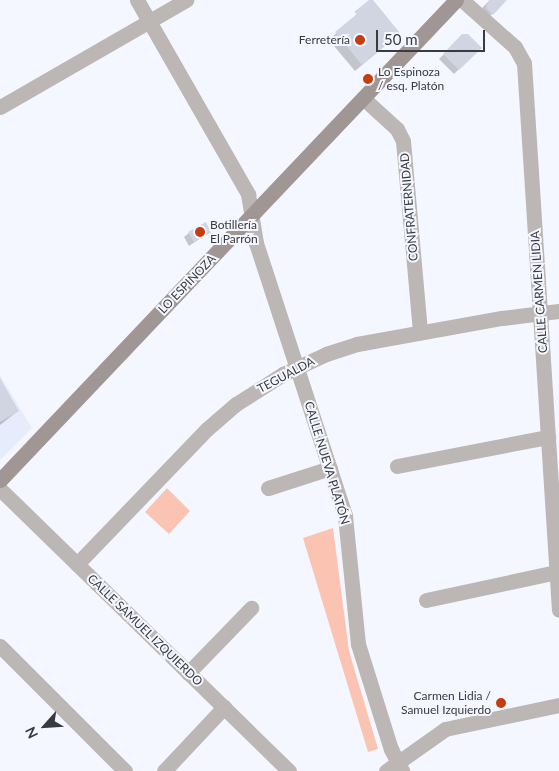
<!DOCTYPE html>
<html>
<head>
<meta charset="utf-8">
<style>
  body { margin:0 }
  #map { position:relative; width:559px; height:771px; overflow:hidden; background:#f4f7ff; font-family:Lato,sans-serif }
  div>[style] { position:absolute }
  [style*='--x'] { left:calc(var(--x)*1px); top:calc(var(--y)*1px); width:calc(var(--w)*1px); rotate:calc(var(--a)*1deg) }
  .built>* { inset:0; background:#e7ecfc }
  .green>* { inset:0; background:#fbc3b2 }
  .shadow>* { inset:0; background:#0003 }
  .building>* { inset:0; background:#d1d5e2 }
  .minor>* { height:15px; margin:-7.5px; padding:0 7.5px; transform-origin:7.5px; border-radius:7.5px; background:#bcb6b4 }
  .tertiary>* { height:15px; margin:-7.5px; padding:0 7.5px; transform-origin:7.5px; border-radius:7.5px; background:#bcb6b4 }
  .secondary>* { height:15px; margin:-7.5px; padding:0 7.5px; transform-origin:7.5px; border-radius:7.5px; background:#a09693 }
  .dots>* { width:14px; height:14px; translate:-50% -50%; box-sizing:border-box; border:2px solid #f4f7ff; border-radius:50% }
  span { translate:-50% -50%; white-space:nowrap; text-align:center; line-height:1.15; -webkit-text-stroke:4px #f4f7ff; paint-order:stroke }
  .poi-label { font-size:12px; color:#3a3b41 }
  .right { translate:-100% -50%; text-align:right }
  .left { translate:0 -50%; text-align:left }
  .street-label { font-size:12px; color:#3a3b41 }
  .north { position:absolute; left:20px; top:701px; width:50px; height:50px; -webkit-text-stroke:4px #f4f7ff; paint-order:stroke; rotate:244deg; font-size:14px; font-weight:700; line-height:20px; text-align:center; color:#3a3b41 }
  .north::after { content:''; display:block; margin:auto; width:18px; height:22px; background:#3a3b41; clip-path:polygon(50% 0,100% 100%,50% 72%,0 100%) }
  .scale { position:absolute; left:376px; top:30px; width:109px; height:22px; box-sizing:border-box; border:2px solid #3a3b41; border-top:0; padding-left:6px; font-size:15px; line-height:18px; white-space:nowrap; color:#3a3b41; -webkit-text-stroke:4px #f4f7ff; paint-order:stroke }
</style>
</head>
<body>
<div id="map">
  <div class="built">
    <div style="clip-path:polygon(0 375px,32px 428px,0 460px)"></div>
  </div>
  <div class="green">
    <div style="clip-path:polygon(167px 488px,190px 511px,169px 534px,145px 512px)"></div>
    <div style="clip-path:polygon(333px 528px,349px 651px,378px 749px,368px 752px,303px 538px)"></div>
  </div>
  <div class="shadow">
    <div style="clip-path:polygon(372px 0,392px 40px,355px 71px,329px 40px)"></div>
    <div style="clip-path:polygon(490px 0,506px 0,488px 18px,482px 8px)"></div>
    <div style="clip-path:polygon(463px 36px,480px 48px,454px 74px,439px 59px)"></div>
    <div style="clip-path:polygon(210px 232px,189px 246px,184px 237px,189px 233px)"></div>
    <div style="clip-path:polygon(0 380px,18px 411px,0 425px)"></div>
  </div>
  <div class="building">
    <div style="clip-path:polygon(369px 0,373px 0,400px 33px,362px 65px,335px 32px,357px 14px,354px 12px)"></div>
    <div style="clip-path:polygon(489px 0,507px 0,493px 15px,486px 8px)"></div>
    <div style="clip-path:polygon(462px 34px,468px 34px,482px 48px,459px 70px,443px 54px)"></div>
    <div style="clip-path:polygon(206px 222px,211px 233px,194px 242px,188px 232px)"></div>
    <div style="clip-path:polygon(0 378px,19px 411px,0 422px)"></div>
  </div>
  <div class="minor">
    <div style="--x:137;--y:0;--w:224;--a:60.2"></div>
    <div style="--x:248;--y:194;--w:50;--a:80.7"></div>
    <div style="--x:256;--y:243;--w:287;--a:71.9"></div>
    <div style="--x:345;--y:516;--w:129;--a:84.2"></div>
    <div style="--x:358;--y:644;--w:110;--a:72.6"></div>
    <div style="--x:391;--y:749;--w:25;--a:63"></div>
    <div style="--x:363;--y:98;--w:46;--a:42.4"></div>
    <div style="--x:397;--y:129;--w:13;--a:63"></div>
    <div style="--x:403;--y:141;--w:192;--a:84.9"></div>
    <div style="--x:0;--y:107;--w:215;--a:-29.9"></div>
    <div style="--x:397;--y:466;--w:154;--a:-10.9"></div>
    <div style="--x:268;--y:488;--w:65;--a:-17.9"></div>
    <div style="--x:77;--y:564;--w:187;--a:-46.1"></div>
    <div style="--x:207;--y:429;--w:38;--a:-41"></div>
    <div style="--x:236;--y:404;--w:56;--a:-32.6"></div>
    <div style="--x:283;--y:374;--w:47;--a:-24.9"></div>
    <div style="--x:326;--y:354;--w:33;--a:-18"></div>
    <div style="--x:357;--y:344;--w:147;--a:-10.2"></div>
    <div style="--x:502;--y:318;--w:57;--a:-7"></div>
    <div style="--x:426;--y:600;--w:134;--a:-12.1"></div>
    <div style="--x:0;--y:646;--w:177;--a:45"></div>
    <div style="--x:188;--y:673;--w:91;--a:-45.9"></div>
    <div style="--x:164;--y:771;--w:88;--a:-46.8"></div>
  </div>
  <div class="tertiary">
    <div style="--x:462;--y:0;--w:71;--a:41.6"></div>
    <div style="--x:515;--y:47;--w:18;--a:61"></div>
    <div style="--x:524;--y:63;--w:548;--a:86.34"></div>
    <div style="--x:0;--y:489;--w:404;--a:44.3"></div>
    <div style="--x:386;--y:771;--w:72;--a:-35.4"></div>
    <div style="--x:445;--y:729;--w:116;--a:-11.9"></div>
  </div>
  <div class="secondary">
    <div style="--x:0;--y:480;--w:662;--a:-46.47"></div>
  </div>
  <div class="dots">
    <div style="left:360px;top:40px;background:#c53d0d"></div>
    <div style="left:368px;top:79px;background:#c53d0d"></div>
    <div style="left:200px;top:232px;background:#c53d0d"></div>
    <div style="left:501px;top:703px;background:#c53d0d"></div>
  </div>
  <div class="poi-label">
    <span class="right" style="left:350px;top:40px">Ferretería</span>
    <span class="left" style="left:378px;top:79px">Lo Espinoza<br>/ esq. Platón</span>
    <span class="left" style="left:210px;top:232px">Botillería<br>El Parrón</span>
    <span class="right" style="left:491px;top:703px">Carmen Lidia /<br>Samuel Izquierdo</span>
  </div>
  <div class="street-label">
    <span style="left:409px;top:207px;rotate:-95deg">CONFRATERNIDAD</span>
    <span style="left:187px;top:284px;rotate:-46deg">LO ESPINOZA</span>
    <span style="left:539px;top:292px;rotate:-94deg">CALLE CARMEN LIDIA</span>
    <span style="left:286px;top:375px;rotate:-28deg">TEGUALDA</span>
    <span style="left:327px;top:463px;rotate:73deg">CALLE NUEVA PLATÓN</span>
    <span style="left:145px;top:630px;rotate:44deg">CALLE SAMUEL IZQUIERDO</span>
  </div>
  <div class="north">N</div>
  <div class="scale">50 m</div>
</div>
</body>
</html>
